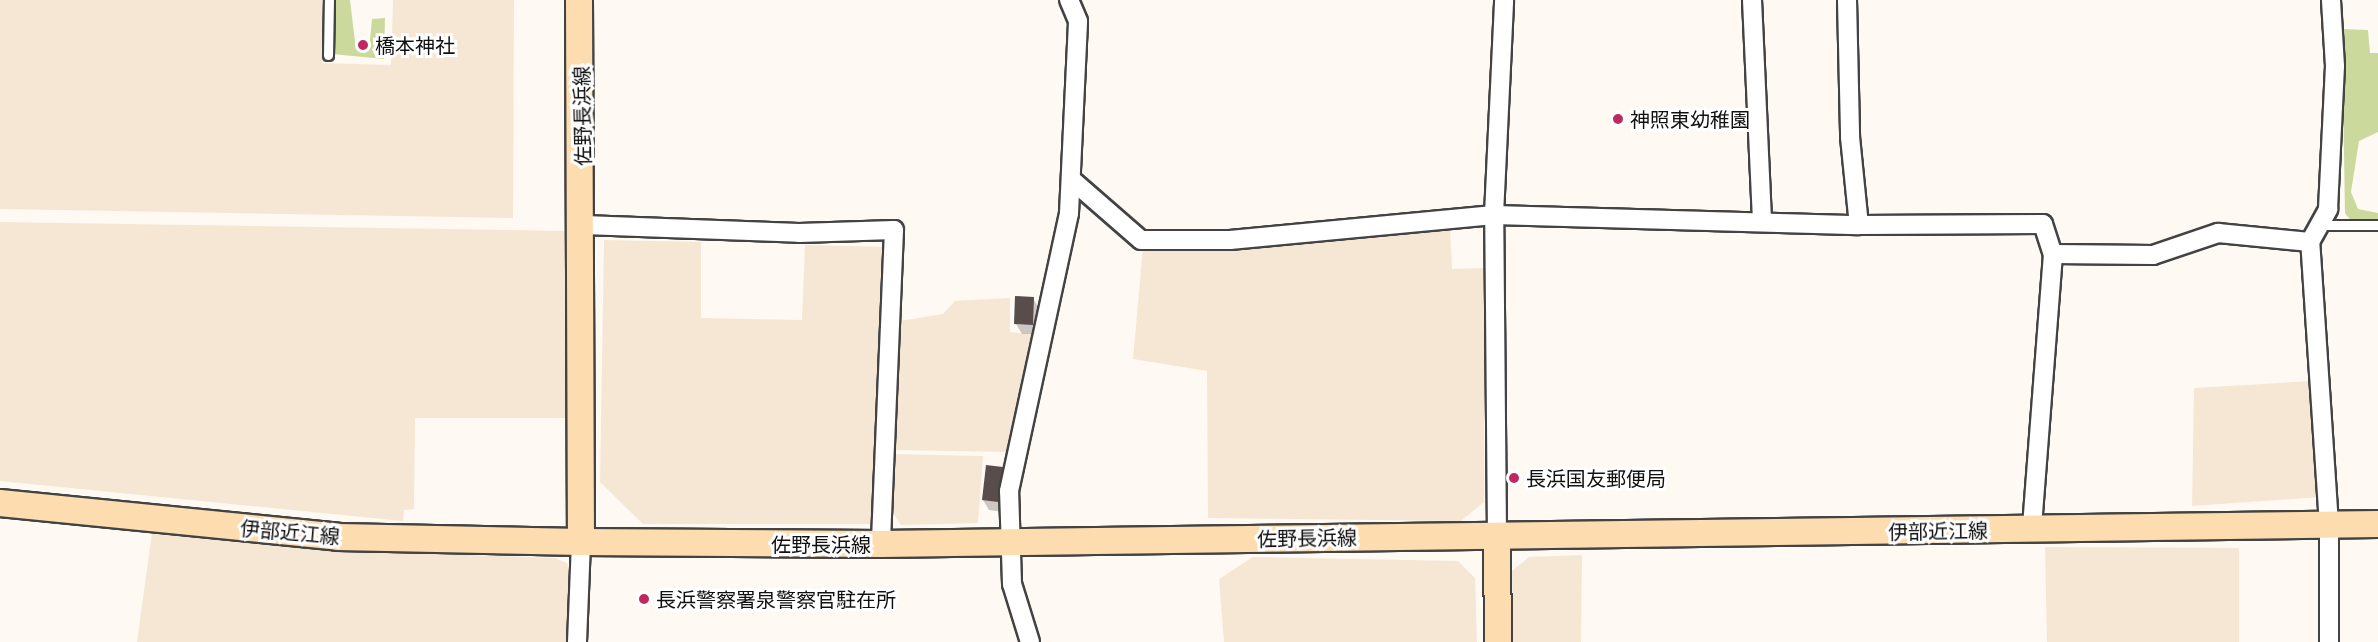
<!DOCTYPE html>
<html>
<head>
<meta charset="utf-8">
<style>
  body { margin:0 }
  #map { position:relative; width:2378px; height:642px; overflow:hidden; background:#fff9f3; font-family:"PT Serif","Noto Sans JP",serif }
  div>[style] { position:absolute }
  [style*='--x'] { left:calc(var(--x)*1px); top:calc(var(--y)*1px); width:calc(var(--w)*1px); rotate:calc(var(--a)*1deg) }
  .farmland>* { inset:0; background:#f5e7d3 }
  .forest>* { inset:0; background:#cbda9c }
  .shadow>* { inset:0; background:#0003 }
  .building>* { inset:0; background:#594d4c }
  .roads { filter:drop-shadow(2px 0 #434343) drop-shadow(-2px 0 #434343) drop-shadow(0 2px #434343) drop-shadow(0 -2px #434343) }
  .service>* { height:9px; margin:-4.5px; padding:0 4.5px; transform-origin:4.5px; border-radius:4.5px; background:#fff }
  .minor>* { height:18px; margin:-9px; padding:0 9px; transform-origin:9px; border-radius:9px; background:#fff }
  .secondary>* { height:26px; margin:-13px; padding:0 13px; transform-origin:13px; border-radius:13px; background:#fddcb0 }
  .dots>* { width:16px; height:16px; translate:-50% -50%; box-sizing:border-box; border:3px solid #fff; border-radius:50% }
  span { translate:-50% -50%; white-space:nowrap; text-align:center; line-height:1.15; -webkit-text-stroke:6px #fff; paint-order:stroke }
  .poi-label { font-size:20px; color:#101010 }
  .left { translate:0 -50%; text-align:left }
  .street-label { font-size:20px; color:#101010 }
</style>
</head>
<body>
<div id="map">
  <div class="farmland">
    <div style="clip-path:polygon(0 0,325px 0,322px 63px,391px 65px,393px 0,514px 0,513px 218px,0 209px)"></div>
    <div style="clip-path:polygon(0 222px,569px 231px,567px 418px,415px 418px,414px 509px,404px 510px,403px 521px,0 481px)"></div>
    <div style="clip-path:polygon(1450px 227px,1452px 269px,1484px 268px,1484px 502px,1461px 521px,1208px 518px,1207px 371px,1133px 359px,1143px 247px)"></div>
    <div style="clip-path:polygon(604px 240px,701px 242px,701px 318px,802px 320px,805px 245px,887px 247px,873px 524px,643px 524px,600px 482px)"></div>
    <div style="clip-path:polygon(1010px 298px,1010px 332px,1038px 335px,1010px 452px,894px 450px,900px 321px,943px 314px,955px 301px)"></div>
    <div style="clip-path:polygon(2312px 381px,2321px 497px,2192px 506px,2194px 388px)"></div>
    <div style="clip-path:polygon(895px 454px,983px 456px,978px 523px,901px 525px,893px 513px)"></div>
    <div style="clip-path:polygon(152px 533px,333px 550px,555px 558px,567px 563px,571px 575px,567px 642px,137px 642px)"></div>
    <div style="clip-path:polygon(2045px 547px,2239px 548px,2239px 642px,2047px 642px)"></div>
    <div style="clip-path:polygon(1582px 555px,1581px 642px,1513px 642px,1512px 571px,1529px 557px)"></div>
    <div style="clip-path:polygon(1253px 557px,1458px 561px,1475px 578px,1477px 642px,1224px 642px,1219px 579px)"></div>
  </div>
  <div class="forest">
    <div style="clip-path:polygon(333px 0,350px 0,356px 50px,369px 50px,372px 19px,385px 18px,384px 59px,332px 54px)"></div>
    <div style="clip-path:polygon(2342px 29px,2368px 30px,2370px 53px,2378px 53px,2378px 132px,2359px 141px,2351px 192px,2358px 209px,2378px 213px,2378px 222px,2352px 222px,2345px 213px)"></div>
  </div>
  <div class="shadow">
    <div style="clip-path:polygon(1033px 298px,1039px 309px,1038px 334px,1022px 334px,1016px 324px)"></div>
    <div style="clip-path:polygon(1002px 468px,1008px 478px,1003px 512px,989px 510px,983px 500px)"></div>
  </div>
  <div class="building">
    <div style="clip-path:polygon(1015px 296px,1034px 297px,1033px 325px,1014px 324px)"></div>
    <div style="clip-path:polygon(986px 465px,1003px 467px,998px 502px,982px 500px)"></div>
  </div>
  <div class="roads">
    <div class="service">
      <div style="--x:328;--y:55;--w:55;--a:-89"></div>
      <div style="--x:2320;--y:225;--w:58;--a:0"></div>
    </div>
    <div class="minor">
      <div style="--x:1752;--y:0;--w:222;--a:87.4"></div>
      <div style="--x:1847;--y:0;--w:137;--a:88.7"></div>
      <div style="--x:1850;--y:137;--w:88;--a:84.2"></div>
      <div style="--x:1072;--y:180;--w:91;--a:41"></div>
      <div style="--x:1141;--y:240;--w:89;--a:0"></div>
      <div style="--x:1230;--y:240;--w:265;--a:-5.4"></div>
      <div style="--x:1494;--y:215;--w:365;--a:1.6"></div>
      <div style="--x:1859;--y:225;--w:184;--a:-0.3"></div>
      <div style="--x:2043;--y:224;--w:32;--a:72"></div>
      <div style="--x:2053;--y:254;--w:277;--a:94.4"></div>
      <div style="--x:584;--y:225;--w:215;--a:2.1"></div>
      <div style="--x:799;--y:233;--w:95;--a:-1.8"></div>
      <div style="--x:894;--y:230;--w:314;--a:92.4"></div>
      <div style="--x:2053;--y:254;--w:100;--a:0.6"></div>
      <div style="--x:2153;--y:255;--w:69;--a:-18.7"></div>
      <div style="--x:2218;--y:233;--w:92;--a:5.6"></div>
      <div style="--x:1497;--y:536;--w:321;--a:-90.5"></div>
      <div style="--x:1494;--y:215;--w:215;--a:-87.3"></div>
      <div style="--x:577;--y:642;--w:100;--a:-87.7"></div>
      <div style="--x:1030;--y:642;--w:61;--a:-107.2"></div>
      <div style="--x:1012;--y:584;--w:93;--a:-91.8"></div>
      <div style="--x:1009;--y:491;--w:284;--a:-77.8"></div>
      <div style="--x:1069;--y:213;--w:192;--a:-87.3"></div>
      <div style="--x:1078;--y:21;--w:23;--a:-113"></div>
      <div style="--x:2329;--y:642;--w:117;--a:-90"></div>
      <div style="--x:2329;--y:525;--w:284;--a:-93.8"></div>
      <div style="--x:2310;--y:242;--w:38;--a:-61"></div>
      <div style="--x:2328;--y:209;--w:143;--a:-87.2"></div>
      <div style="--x:2335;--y:66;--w:66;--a:-93.5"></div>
    </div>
    <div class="secondary">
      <div style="--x:579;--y:0;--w:542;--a:89.79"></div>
      <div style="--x:0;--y:503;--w:340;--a:5.7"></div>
      <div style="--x:338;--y:537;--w:243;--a:1.2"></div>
      <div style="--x:581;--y:542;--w:300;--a:0.4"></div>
      <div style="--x:881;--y:544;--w:1497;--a:-0.77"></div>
      <div style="--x:1497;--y:536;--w:106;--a:89.5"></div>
    </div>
  </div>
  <div class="dots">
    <div style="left:363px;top:45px;background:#be2a60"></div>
    <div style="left:1618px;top:119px;background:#be2a60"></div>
    <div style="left:1514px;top:478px;background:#be2a60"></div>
    <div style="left:644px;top:599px;background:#be2a60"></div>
  </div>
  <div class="poi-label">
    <span class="left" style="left:375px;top:45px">橋本神社</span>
    <span class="left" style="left:1630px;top:119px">神照東幼稚園</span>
    <span class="left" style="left:1526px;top:478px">長浜国友郵便局</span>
    <span class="left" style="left:656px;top:599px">長浜警察署泉警察官駐在所</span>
  </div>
  <div class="street-label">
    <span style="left:582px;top:116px;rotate:-91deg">佐野長浜線</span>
    <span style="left:1938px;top:531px;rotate:-1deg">伊部近江線</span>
    <span style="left:290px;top:532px;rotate:5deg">伊部近江線</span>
    <span style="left:1307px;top:538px;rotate:-1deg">佐野長浜線</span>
    <span style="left:821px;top:544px">佐野長浜線</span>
  </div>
</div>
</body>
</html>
